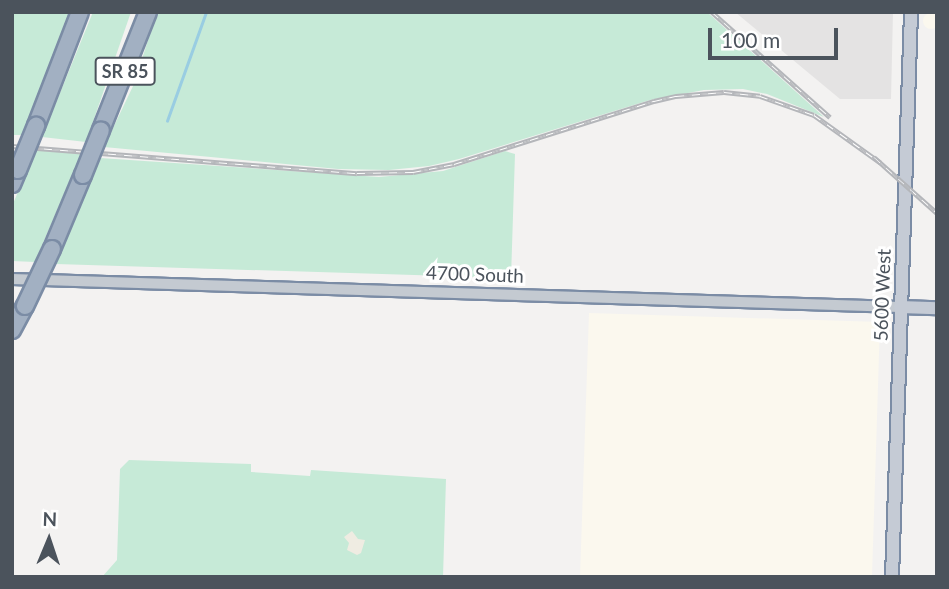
<!DOCTYPE html>
<html>
<head>
<meta charset="utf-8">
<style>
  body { margin:0 }
  #map { position:relative; width:949px; height:589px; overflow:hidden; background:#f3f2f1; font-family:Lato,sans-serif }
  div>[style] { position:absolute }
  [style*='--x'] { left:calc(var(--x)*1px); top:calc(var(--y)*1px); width:calc(var(--w)*1px); rotate:calc(var(--a)*1deg) }
  .commercial>* { inset:0; background:#fbf8ee }
  .round { border-radius:50% }
  .education>* { inset:0; background:#e4e3e3 }
  .green>* { inset:0; background:#c6ead7 }
  .sand>* { inset:0; background:#efece2 }
  .stream>* { height:2.5px; margin:-1.25px; padding:0 1.25px; transform-origin:1.25px; border-radius:1.25px; background:#99cde2 }
  .roads { filter:drop-shadow(2px 0 #7b8ca5) drop-shadow(-2px 0 #7b8ca5) drop-shadow(0 2px #7b8ca5) drop-shadow(0 -2px #7b8ca5) }
  .tertiary>* { height:10px; margin:-5px; padding:0 5px; transform-origin:5px; border-radius:5px; background:#c4cad1 }
  .secondary>* { height:12px; margin:-6px; padding:0 6px; transform-origin:6px; border-radius:6px; background:#c5cbd5 }
  .trunk>* { height:16px; margin:-8px; padding:0 8px; transform-origin:8px; border-radius:8px; background:#a2b0c2 }
  .rail>* { height:5px; margin-top:-2.5px; transform-origin:0; background:repeating-linear-gradient(90deg,#fff 0 8px,#b4b6ba 0 16px); box-sizing:border-box; border-block:2px solid #b4b6ba }
  .bridges { filter:drop-shadow(2px 0 #7b8ca5) drop-shadow(-2px 0 #7b8ca5) drop-shadow(0 2px #7b8ca5) drop-shadow(0 -2px #7b8ca5) }
  .trunk-bridge>* { height:16px; margin:-8px; padding:0 8px; transform-origin:8px; border-radius:8px; background:#a2b0c2 }
  span { translate:-50% -50%; white-space:nowrap; text-align:center; line-height:1.15; -webkit-text-stroke:6px #fff; paint-order:stroke }
  .shield-label span { padding:2px 5px; background:#fff; border:2px solid; border-radius:5px; -webkit-text-stroke-width:0 }
  .shield-label { font-size:18px; color:#4b535c; font-weight:700 }
  .street-label { font-size:19px; color:#4b535c }
  .frame { position:absolute; inset:0; border:14px solid #4b535c; pointer-events:none }
  .north { position:absolute; left:14px; top:505px; width:70px; height:70px; -webkit-text-stroke:5px #fff; paint-order:stroke; rotate:2deg; font-size:19px; font-weight:700; line-height:28px; text-align:center; color:#4b535c }
  .north::after { content:''; display:block; margin:auto; width:24px; height:32px; background:#4b535c; clip-path:polygon(50% 0,100% 100%,50% 72%,0 100%) }
  .scale { position:absolute; left:708px; top:28px; width:130px; height:32px; box-sizing:border-box; border:4px solid #4b535c; border-top:0; padding-left:9px; font-size:21px; line-height:24px; white-space:nowrap; color:#4b535c; -webkit-text-stroke:5px #fff; paint-order:stroke }
</style>
</head>
<body>
<div id="map">
  <div class="commercial">
    <div class="round" style="left:923px;top:13px;width:16px;height:16px"></div>
    <div style="clip-path:polygon(589px 313px,880px 322px,872px 577px,580px 577px)"></div>
  </div>
  <div class="education">
    <div style="clip-path:polygon(735px 12px,893px 12px,891px 99px,840px 99px)"></div>
  </div>
  <div class="green">
    <div style="clip-path:polygon(12px 12px,70px 12px,22px 135px,12px 135px)"></div>
    <div style="clip-path:polygon(93px 12px,131px 12px,86px 142px,42px 137px)"></div>
    <div style="clip-path:polygon(157px 12px,707px 12px,824px 117px,767px 94px,743px 89px,704px 90px,650px 100px,459px 159px,429px 166px,389px 170px,338px 169px,104px 147px,134px 84px)"></div>
    <div style="clip-path:polygon(36px 150px,81px 154px,35px 262px,12px 261px,12px 206px)"></div>
    <div style="clip-path:polygon(505px 151px,515px 154px,511px 278px,56px 264px,100px 158px,379px 177px,443px 171px)"></div>
    <div style="clip-path:polygon(129px 460px,251px 464px,251px 472px,310px 476px,311px 470px,446px 479px,443px 577px,102px 577px,117px 560px,120px 469px)"></div>
  </div>
  <div class="sand">
    <div style="clip-path:polygon(352px 531px,358px 539px,365px 540px,361px 553px,357px 555px,347px 550px,349px 543px,344px 537px)"></div>
  </div>
  <div class="stream">
    <div style="--x:167;--y:121;--w:116;--a:-70.3"></div>
  </div>
  <div class="roads">
    <div class="tertiary">
      <div style="--x:12;--y:279;--w:888;--a:1.81"></div>
    </div>
    <div class="secondary">
      <div style="--x:900;--y:307;--w:37;--a:2"></div>
      <div style="--x:892;--y:577;--w:565;--a:-88.07"></div>
    </div>
    <div class="trunk">
      <div style="--x:36;--y:126;--w:122;--a:-68.9"></div>
      <div style="--x:101;--y:130;--w:127;--a:-68.3"></div>
      <div style="--x:12;--y:184;--w:15;--a:-67"></div>
      <div style="--x:52;--y:249;--w:80;--a:-67.3"></div>
      <div style="--x:12;--y:330;--w:27;--a:-62"></div>
    </div>
  </div>
  <div class="rail">
    <div style="--x:712;--y:12;--w:158;--a:41.7"></div>
    <div style="--x:12;--y:146;--w:346;--a:4.5"></div>
    <div style="--x:357;--y:173;--w:56;--a:-1"></div>
    <div style="--x:413;--y:172;--w:42;--a:-11"></div>
    <div style="--x:454;--y:164;--w:210;--a:-17.5"></div>
    <div style="--x:654;--y:101;--w:23;--a:-13"></div>
    <div style="--x:676;--y:96;--w:48;--a:-4.8"></div>
    <div style="--x:724;--y:92;--w:36;--a:6"></div>
    <div style="--x:760;--y:96;--w:57;--a:19.4"></div>
    <div style="--x:814;--y:115;--w:82;--a:35.6"></div>
    <div style="--x:874;--y:157;--w:84;--a:41.6"></div>
  </div>
  <div class="bridges">
    <div class="trunk-bridge">
      <div style="--x:18;--y:170;--w:48;--a:-67.8"></div>
      <div style="--x:83;--y:175;--w:48;--a:-68.2"></div>
      <div style="--x:25;--y:306;--w:63;--a:-64.7"></div>
    </div>
  </div>
  <div class="shield-label">
    <span style="left:125px;top:71px">SR 85</span>
  </div>
  <div class="street-label">
    <span style="left:475px;top:274px;rotate:2deg">4700 South</span>
    <span style="left:882px;top:295px;rotate:-88deg">5600 West</span>
  </div>
  <div class="frame"></div>
  <div class="north">N</div>
  <div class="scale">100 m</div>
</div>
</body>
</html>
